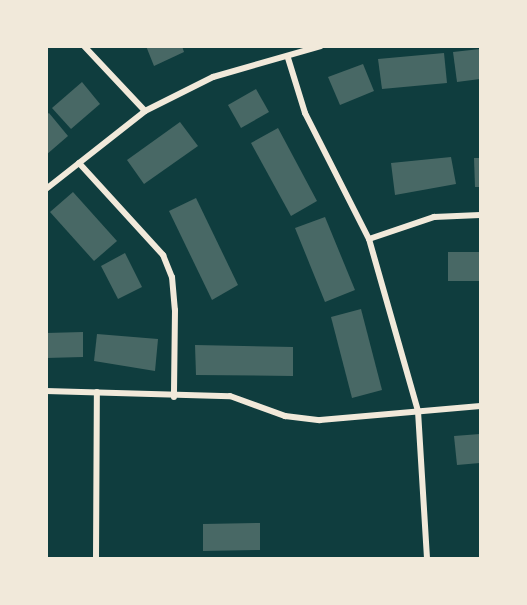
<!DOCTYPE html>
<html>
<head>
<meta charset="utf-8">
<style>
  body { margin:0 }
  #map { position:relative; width:527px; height:605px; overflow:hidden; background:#0f3d3e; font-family:Montserrat,sans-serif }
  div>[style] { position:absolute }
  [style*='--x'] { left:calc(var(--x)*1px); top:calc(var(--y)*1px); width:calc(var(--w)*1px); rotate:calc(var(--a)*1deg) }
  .building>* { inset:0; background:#486865 }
  .minor>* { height:6px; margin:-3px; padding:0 3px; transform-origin:3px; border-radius:3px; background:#f1e9da }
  span { translate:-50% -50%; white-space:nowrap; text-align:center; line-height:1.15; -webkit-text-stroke:5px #f1e9da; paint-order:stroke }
  .frame { position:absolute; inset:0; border:48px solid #f1e9da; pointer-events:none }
</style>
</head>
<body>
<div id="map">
  <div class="building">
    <div style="clip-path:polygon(146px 46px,182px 46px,184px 52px,154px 66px)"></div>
    <div style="clip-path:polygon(480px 49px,480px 79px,457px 82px,453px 52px)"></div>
    <div style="clip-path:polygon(444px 53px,447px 83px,382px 89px,378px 59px)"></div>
    <div style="clip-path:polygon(363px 64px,374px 91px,340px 105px,328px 77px)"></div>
    <div style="clip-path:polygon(82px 82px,100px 104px,71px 129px,52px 108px)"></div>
    <div style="clip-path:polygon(256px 89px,269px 112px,241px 128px,228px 105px)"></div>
    <div style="clip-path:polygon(49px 113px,68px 136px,46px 155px,46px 115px)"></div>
    <div style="clip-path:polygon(180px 122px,198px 146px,144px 184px,127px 160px)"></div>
    <div style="clip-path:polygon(278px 128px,317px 201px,291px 216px,251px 143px)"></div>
    <div style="clip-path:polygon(451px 157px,456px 184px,395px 195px,391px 163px)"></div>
    <div style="clip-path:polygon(474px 158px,480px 158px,480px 187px,475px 187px)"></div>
    <div style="clip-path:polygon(73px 192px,117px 241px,94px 261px,50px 212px)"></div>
    <div style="clip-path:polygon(196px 198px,238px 285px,212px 300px,169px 211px)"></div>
    <div style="clip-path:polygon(325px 217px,355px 290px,325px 302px,295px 228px)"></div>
    <div style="clip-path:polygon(448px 252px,480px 252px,480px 281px,448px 281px)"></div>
    <div style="clip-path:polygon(125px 253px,142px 287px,118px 299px,101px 266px)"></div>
    <div style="clip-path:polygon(361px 309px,382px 390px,352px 398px,331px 317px)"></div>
    <div style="clip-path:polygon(83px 332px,83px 357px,46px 358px,46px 333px)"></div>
    <div style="clip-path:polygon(97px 334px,158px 339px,155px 371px,94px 361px)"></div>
    <div style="clip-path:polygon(195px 345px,293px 347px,293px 376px,196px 375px)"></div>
    <div style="clip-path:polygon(480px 434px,480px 463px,457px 465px,454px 436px)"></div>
    <div style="clip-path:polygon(260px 523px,260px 550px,203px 551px,203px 524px)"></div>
  </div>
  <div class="minor">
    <div style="--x:84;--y:46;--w:89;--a:46.8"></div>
    <div style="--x:288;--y:58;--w:58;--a:72.8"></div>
    <div style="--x:305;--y:113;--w:141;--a:63.1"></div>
    <div style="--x:369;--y:239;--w:179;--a:74.1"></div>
    <div style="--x:418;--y:411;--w:147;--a:86.5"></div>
    <div style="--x:79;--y:163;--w:125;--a:47.6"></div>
    <div style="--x:163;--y:255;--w:24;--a:68"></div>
    <div style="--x:172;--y:277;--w:33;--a:85"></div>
    <div style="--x:175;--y:310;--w:87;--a:90.7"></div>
    <div style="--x:46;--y:189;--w:126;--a:-38.2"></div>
    <div style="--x:145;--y:111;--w:76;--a:-26.6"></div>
    <div style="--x:213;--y:77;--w:112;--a:-16"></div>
    <div style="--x:369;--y:239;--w:69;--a:-18.7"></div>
    <div style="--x:434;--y:217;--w:46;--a:-2.5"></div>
    <div style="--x:46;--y:391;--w:184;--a:1.6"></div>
    <div style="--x:230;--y:396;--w:59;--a:20"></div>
    <div style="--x:285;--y:416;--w:35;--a:7"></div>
    <div style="--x:320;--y:420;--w:161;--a:-5"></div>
    <div style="--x:96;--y:558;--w:166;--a:-89.7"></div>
  </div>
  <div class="frame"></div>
</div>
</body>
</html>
